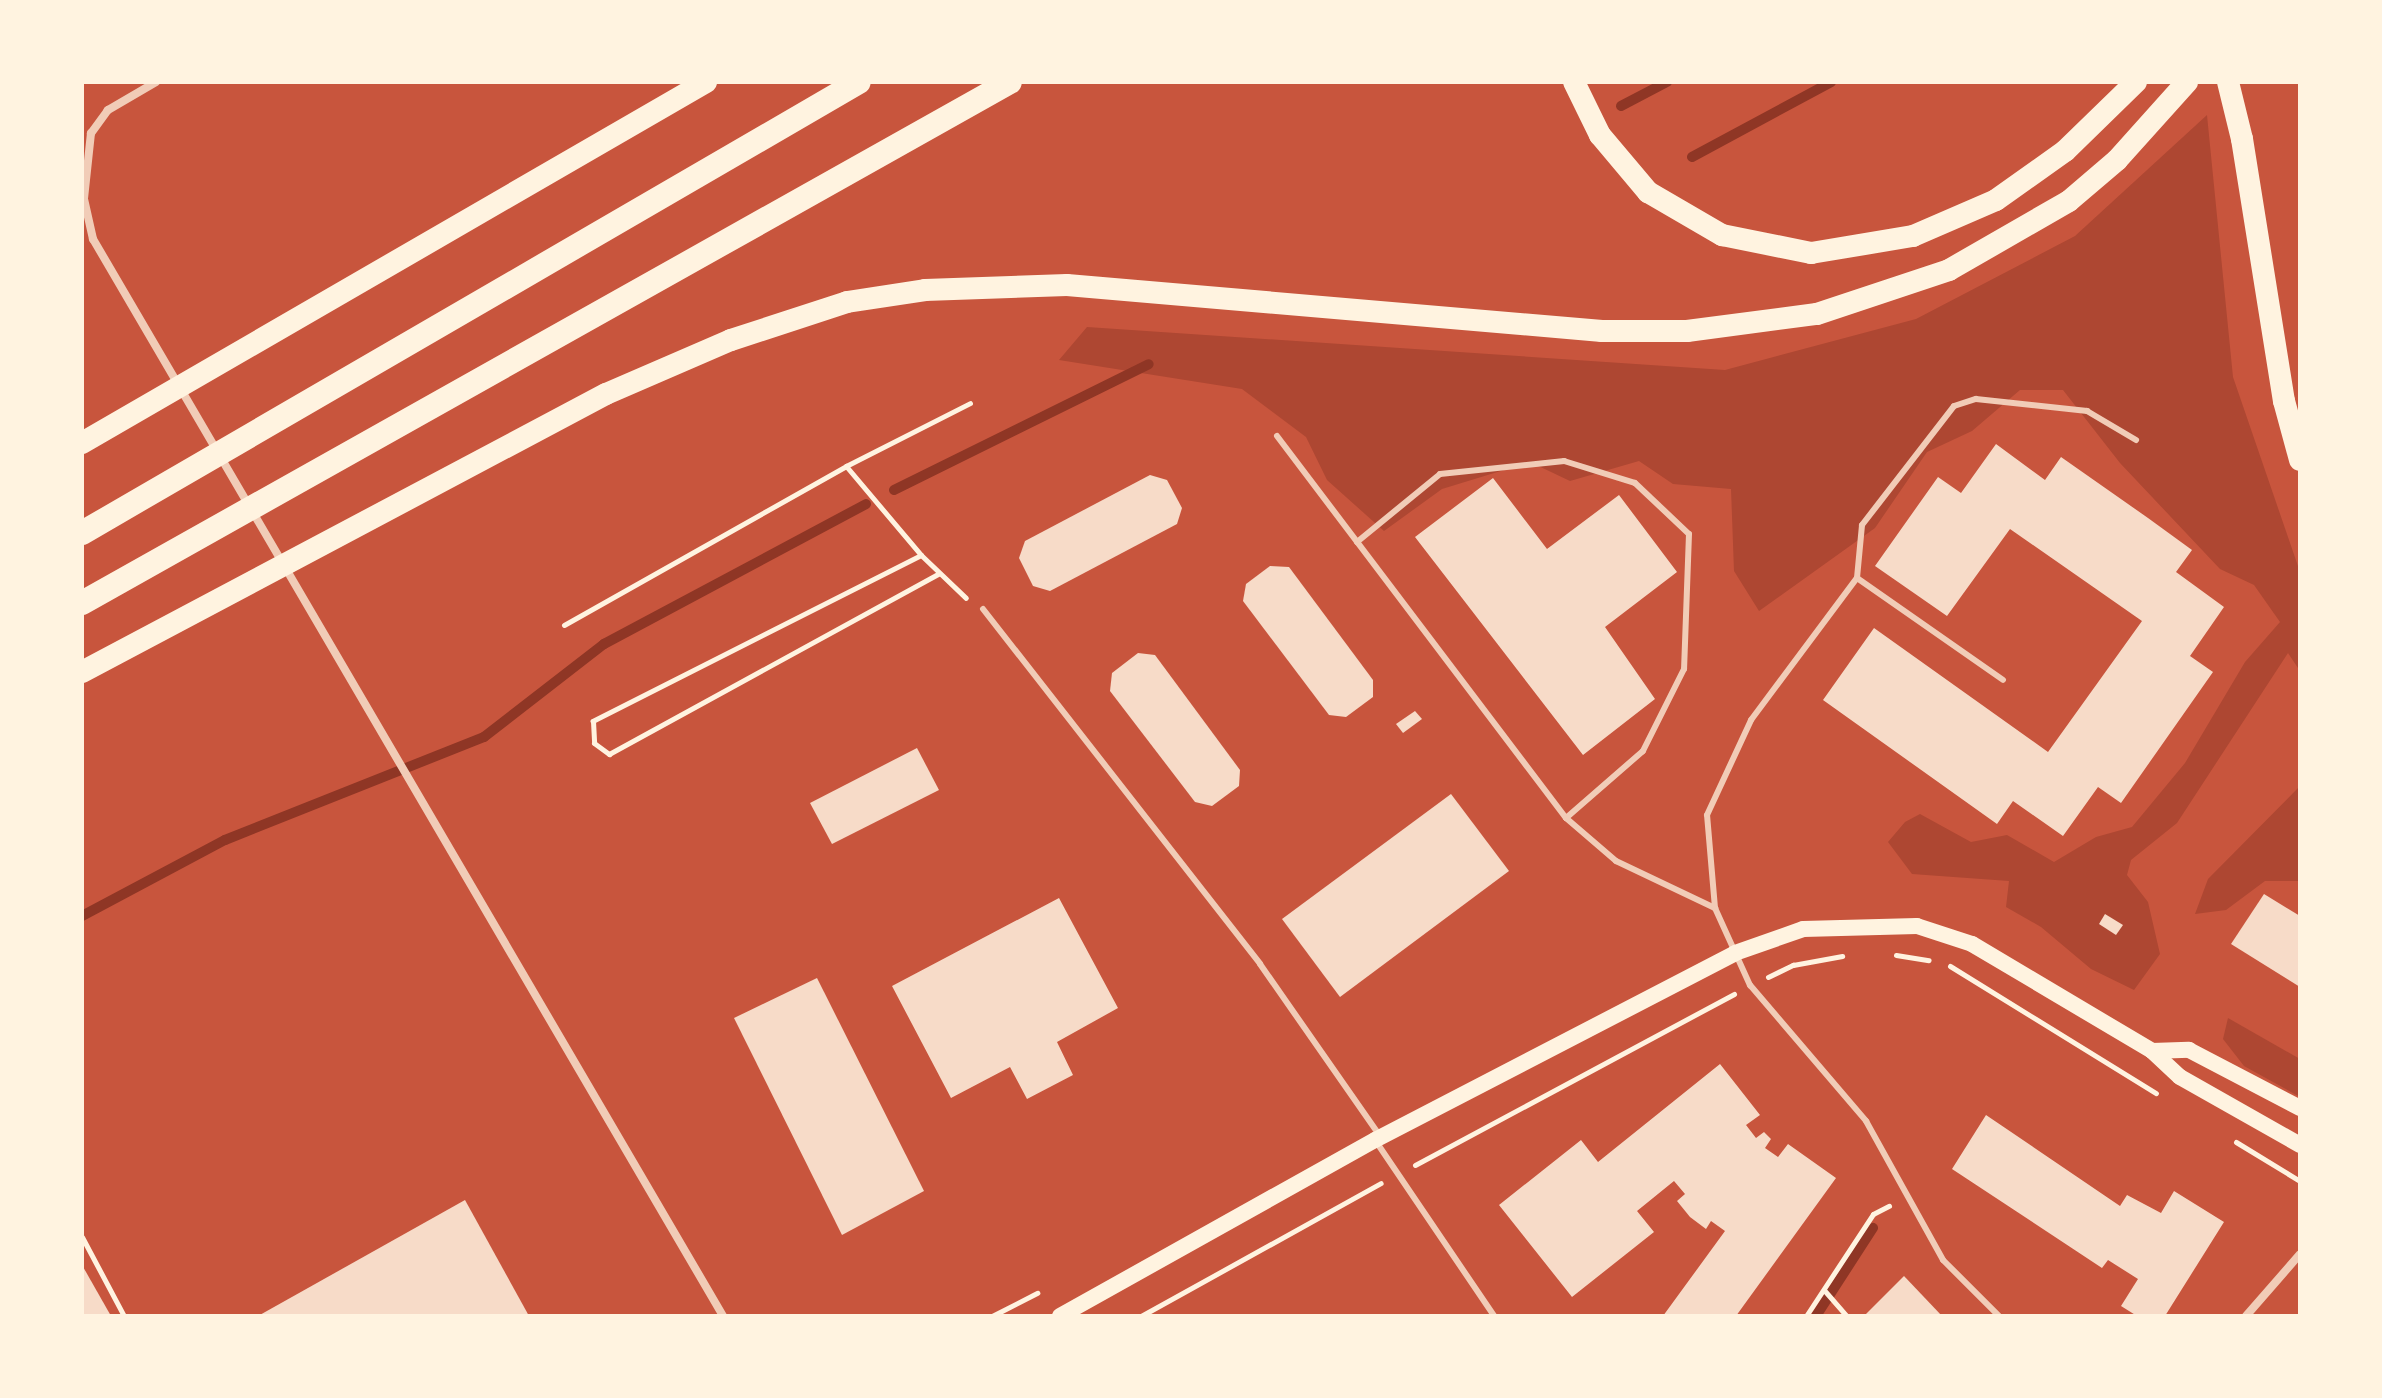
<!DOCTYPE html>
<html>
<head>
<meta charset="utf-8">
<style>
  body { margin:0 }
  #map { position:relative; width:2382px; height:1398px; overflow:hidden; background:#c8553d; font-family:"Asap Condensed",sans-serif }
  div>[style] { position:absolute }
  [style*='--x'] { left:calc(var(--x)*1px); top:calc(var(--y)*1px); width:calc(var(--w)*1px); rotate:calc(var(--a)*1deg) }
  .green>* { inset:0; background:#ae4732 }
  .stream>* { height:10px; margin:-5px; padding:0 5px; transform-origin:5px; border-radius:5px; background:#8f3625 }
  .building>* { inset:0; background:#f7dbc8 }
  .path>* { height:5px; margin:-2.5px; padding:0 2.5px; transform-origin:2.5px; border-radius:2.5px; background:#fff3e0 }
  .service>* { height:6px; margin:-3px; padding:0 3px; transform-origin:3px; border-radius:3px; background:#f1ccb7 }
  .minor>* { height:8px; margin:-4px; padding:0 4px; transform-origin:4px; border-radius:4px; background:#f1ccb7 }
  .secondary>* { height:16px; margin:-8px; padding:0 8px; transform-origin:8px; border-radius:8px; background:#fff3e0 }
  .trunk>* { height:22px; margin:-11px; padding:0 11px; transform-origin:11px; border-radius:11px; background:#fff3e0 }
  .motorway>* { height:24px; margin:-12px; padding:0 12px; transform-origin:12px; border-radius:12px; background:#fff3e0 }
  span { translate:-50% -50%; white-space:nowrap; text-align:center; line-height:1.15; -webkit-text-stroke:8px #fff3e0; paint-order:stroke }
  .frame { position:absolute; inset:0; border:84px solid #fff3e0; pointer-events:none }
</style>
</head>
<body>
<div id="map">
  <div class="green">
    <div style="clip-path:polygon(2207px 115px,2233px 377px,2300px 572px,2300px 671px,2288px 653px,2177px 823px,2131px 860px,2127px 875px,2148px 902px,2160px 954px,2134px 990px,2091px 969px,2041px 927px,2006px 907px,2009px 881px,1912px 874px,1888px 842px,1905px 822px,1920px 814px,1971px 842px,2007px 835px,2054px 862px,2096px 837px,2132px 827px,2185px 763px,2245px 662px,2280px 622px,2254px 585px,2220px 569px,2120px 463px,2063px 390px,2020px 390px,1972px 431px,1927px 452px,1875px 528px,1759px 611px,1734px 571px,1731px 489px,1673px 484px,1639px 461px,1570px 481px,1530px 462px,1442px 489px,1384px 531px,1327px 480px,1306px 437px,1242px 389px,1059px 360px,1087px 327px,1725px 370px,1916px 319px,2075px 236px)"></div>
    <div style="clip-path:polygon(2300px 786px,2300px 881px,2265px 881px,2226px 910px,2195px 914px,2208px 879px)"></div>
    <div style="clip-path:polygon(2228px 1018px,2300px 1059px,2300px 1097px,2244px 1066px,2223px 1039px)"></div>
  </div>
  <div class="stream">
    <div style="--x:1621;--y:106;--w:52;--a:-27.6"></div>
    <div style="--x:1692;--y:157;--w:158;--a:-28.3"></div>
    <div style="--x:894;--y:490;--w:284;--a:-26.3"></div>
    <div style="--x:82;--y:916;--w:162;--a:-28"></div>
    <div style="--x:225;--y:840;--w:279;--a:-21.7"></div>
    <div style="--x:484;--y:737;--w:152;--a:-37.8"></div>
    <div style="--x:604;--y:644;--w:297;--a:-28.1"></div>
    <div style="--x:1816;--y:1316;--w:105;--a:-57.1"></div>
  </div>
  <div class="building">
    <div style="clip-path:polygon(1996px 444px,2045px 480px,2061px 457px,2148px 518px,2192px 550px,2176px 572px,2224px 607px,2190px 656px,2213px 672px,2121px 803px,2098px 787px,2063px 836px,2013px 801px,1997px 824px,1823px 700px,1874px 628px,2048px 752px,2142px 621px,2010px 529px,1947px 616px,1875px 566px,1938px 477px,1961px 493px)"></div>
    <div style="clip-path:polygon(1150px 475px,1167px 480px,1182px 508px,1177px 524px,1050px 591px,1033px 586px,1019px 558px,1025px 541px)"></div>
    <div style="clip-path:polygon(1493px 478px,1547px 549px,1619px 495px,1677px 572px,1605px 627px,1655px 699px,1583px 755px,1415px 537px)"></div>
    <div style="clip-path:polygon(1270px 566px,1289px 567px,1373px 680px,1373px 697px,1346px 717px,1329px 715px,1243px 601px,1246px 584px)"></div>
    <div style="clip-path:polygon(1138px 653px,1155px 655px,1240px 770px,1239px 786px,1212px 806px,1195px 802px,1110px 691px,1112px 673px)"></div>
    <div style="clip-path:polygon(1415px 711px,1422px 719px,1403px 733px,1396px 724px)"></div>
    <div style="clip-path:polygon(917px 748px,939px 790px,832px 844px,810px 803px)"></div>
    <div style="clip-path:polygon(1451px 794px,1509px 871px,1340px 997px,1282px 919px)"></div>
    <div style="clip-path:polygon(2264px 894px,2300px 916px,2300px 987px,2231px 944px)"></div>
    <div style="clip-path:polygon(1059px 898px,1118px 1008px,1057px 1042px,1073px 1075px,1027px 1099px,1010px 1067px,951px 1098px,892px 986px)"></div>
    <div style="clip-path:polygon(2105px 914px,2123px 925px,2116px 935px,2099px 924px)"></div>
    <div style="clip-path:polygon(817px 978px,924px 1191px,842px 1235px,734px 1018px)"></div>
    <div style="clip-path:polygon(1720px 1064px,1760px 1115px,1746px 1125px,1756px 1138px,1764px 1132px,1771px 1139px,1765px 1148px,1778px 1157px,1788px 1144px,1836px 1178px,1736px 1316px,1663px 1316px,1725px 1231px,1711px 1221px,1706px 1229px,1690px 1217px,1677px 1201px,1685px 1194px,1674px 1181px,1637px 1211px,1654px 1232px,1572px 1297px,1499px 1205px,1581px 1140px,1598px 1162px)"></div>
    <div style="clip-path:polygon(1986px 1115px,2120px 1206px,2127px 1195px,2161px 1213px,2174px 1191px,2224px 1222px,2165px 1316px,2137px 1316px,2121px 1306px,2138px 1279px,2108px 1260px,2102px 1268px,1952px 1169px)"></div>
    <div style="clip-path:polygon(465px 1200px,529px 1316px,258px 1316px)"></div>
    <div style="clip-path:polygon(82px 1265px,111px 1316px,82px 1316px)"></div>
    <div style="clip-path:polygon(1904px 1276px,1942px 1316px,1866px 1314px)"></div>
  </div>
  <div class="path">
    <div style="--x:846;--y:466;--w:116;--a:49.9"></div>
    <div style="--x:921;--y:555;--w:62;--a:43.7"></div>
    <div style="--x:921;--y:555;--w:368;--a:153.2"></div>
    <div style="--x:593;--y:721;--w:22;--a:87"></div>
    <div style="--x:594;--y:743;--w:19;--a:36"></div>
    <div style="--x:609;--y:754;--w:376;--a:-28.7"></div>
    <div style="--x:564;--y:625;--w:324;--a:-29.4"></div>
    <div style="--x:846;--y:466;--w:139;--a:-26.9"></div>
    <div style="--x:1896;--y:955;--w:33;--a:9"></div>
    <div style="--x:1950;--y:966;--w:242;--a:31.7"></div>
    <div style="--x:1768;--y:977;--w:28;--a:-26"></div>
    <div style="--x:1793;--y:965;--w:50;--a:-10.4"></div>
    <div style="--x:2236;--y:1142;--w:75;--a:31.4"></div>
    <div style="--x:1415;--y:1165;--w:362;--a:-28.2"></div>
    <div style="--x:82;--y:1237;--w:89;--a:62"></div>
    <div style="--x:1824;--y:1290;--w:35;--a:49"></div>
    <div style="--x:992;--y:1316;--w:51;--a:-27.1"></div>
    <div style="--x:1141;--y:1316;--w:274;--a:-29"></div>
    <div style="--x:1806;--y:1316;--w:122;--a:-56.7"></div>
    <div style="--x:1873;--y:1214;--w:18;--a:-27"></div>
  </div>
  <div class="service">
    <div style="--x:1277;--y:436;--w:479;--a:52.9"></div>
    <div style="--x:1566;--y:818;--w:66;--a:40.7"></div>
    <div style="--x:1616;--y:861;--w:110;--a:25.4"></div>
    <div style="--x:1715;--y:908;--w:85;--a:65.6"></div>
    <div style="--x:1750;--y:985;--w:179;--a:49.5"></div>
    <div style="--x:1866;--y:1121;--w:159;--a:61"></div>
    <div style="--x:1943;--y:1260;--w:79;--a:45"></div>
    <div style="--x:1357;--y:542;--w:107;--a:-39.3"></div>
    <div style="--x:1440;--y:474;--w:125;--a:-6"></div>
    <div style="--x:1564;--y:461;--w:74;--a:17.2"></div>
    <div style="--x:1635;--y:483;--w:74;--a:43.4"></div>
    <div style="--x:1689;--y:534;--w:135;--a:92.1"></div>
    <div style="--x:1684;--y:669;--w:92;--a:116.6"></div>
    <div style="--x:1643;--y:751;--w:102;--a:139"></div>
    <div style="--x:1857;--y:578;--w:53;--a:-84.6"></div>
    <div style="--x:1862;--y:525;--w:150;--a:-52.3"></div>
    <div style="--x:1954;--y:406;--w:23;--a:-18"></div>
    <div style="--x:1976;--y:399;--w:112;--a:6.2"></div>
    <div style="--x:2087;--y:411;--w:57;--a:30.6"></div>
    <div style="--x:983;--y:609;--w:450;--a:52"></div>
    <div style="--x:1260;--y:964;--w:210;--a:55.1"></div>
    <div style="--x:1715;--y:908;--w:93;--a:-94.9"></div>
    <div style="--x:1707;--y:815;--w:105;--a:-65.1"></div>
    <div style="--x:1751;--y:720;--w:177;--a:-53.3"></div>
    <div style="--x:1857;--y:578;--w:178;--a:34.9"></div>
    <div style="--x:1375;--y:1140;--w:212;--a:55.9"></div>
  </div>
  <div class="minor">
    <div style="--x:156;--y:82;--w:56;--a:149.7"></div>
    <div style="--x:108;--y:110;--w:29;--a:126"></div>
    <div style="--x:91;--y:133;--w:66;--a:96.1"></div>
    <div style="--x:84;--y:199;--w:41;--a:77.3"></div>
    <div style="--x:93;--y:239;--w:1248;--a:59.67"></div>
    <div style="--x:2246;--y:1316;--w:82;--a:-48.9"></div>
  </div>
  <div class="secondary">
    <div style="--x:2152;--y:1051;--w:37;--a:-2"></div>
    <div style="--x:2189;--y:1050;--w:125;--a:27.6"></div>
    <div style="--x:1060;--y:1316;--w:361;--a:-29.2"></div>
    <div style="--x:1375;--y:1140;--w:406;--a:-27.4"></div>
    <div style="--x:1735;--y:953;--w:72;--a:-19.4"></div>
    <div style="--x:1803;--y:929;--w:114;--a:-1.5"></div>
    <div style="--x:1917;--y:926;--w:58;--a:18.1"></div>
    <div style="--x:1972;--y:944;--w:209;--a:30.7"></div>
    <div style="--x:2152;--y:1051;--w:38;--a:43"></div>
    <div style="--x:2180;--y:1077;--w:138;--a:29.5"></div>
  </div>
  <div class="trunk">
    <div style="--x:1574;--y:82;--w:59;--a:63.9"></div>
    <div style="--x:1600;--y:135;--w:75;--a:49.9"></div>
    <div style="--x:1648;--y:192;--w:86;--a:30.2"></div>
    <div style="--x:1722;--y:235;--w:91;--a:11.4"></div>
    <div style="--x:1811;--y:253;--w:103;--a:-9.5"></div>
    <div style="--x:1913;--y:236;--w:90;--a:-23.4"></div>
    <div style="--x:1996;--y:200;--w:85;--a:-35.4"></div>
    <div style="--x:2065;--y:151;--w:99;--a:-44.2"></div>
    <div style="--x:2228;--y:82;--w:59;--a:76.2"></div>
    <div style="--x:2242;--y:139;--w:265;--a:80.9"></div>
    <div style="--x:2284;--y:401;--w:61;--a:74.8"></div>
    <div style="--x:82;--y:443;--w:721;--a:-30.05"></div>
    <div style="--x:82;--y:672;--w:593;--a:-27.95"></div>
    <div style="--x:606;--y:394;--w:136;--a:-23.4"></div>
    <div style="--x:731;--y:340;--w:122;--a:-18.1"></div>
    <div style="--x:847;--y:302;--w:79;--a:-8.7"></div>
    <div style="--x:925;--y:290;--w:142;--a:-2"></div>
    <div style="--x:1067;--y:285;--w:537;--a:4.91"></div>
    <div style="--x:1602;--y:331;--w:85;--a:0"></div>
    <div style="--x:1687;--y:331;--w:131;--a:-7.5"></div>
    <div style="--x:1817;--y:314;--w:139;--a:-18.4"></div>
    <div style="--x:1949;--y:270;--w:138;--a:-29.9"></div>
    <div style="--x:2069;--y:201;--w:63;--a:-40.5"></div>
    <div style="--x:2117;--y:160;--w:105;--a:-48.1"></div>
  </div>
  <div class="motorway">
    <div style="--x:82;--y:533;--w:898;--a:-30.13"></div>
    <div style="--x:82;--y:603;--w:1064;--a:-29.31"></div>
  </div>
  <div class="frame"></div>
</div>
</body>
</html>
